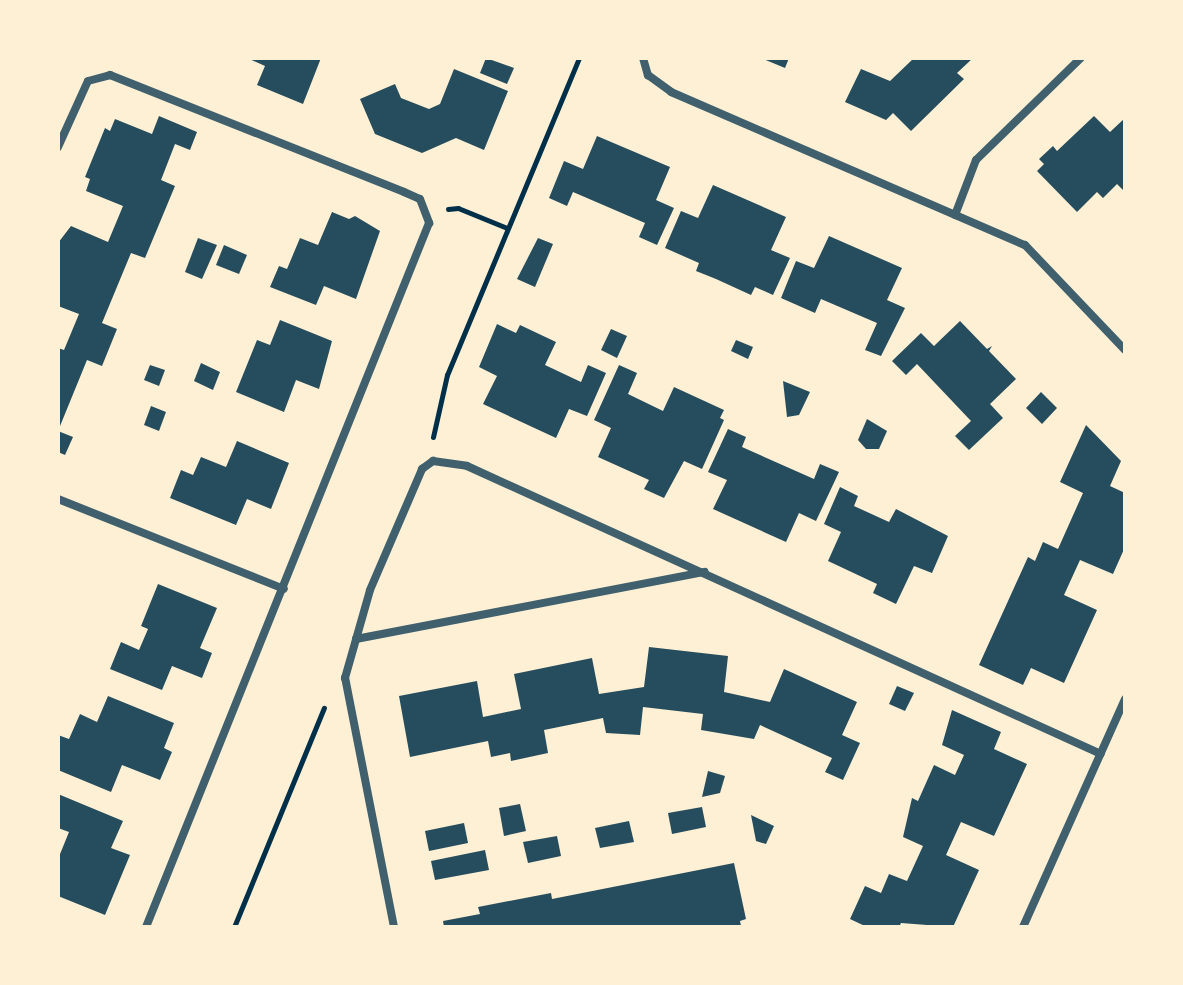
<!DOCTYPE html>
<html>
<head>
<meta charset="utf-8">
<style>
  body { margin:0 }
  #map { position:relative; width:1183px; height:985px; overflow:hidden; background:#fdf0d5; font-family:Bitter,serif }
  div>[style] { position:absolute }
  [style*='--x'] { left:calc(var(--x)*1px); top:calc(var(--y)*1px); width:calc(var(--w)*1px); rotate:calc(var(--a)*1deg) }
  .building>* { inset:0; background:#264d5e }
  .path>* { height:5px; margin:-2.5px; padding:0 2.5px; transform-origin:2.5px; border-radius:2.5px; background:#003049 }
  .minor>* { height:8px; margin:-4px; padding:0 4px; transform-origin:4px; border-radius:4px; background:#3f606c }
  span { translate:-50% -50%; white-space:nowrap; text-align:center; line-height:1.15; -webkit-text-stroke:8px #fdf0d5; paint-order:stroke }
  .frame { position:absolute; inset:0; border:60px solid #fdf0d5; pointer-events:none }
</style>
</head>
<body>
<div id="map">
  <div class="building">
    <div style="clip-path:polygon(247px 58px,321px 58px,303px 104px,257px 85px,265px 66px)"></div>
    <div style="clip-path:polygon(486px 58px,514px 68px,507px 84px,480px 73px)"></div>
    <div style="clip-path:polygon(761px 58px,789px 58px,785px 68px)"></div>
    <div style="clip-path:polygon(914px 58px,973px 58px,957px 73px,964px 79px,911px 131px,893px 113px,886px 120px,845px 102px,861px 69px,890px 81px)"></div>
    <div style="clip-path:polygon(454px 69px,508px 91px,484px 150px,456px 138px,422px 153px,375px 134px,360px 99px,395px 84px,401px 98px,429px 109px,440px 104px)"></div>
    <div style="clip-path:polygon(159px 116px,197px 132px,190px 150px,175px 144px,161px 180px,175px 186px,145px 258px,131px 253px,102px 323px,117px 329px,102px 366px,87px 360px,58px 431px,58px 348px,64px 350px,79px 314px,58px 306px,58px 243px,71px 226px,108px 242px,123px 206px,86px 191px,90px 179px,85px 177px,105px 128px,110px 131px,115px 119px,152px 134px)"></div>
    <div style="clip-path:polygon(1094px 116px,1110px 132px,1125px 118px,1125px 192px,1117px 184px,1103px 198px,1097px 192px,1077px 212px,1037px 171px,1044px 164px,1039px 159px,1053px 146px,1057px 151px)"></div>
    <div style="clip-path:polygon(597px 136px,670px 167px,656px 200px,674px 208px,657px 245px,639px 237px,645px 223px,573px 192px,567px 206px,549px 198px,564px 161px,583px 169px)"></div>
    <div style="clip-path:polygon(713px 185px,786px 217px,771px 250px,790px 258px,773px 295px,755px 287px,751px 295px,716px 279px,696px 271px,699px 263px,665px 248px,681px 211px,698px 218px)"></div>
    <div style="clip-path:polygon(332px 212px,349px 219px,355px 216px,380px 231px,356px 299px,324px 286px,316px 305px,270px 287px,279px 266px,287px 269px,300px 238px,318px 245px)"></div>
    <div style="clip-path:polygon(829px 236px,902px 268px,887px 300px,905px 308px,881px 356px,865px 350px,877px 323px,821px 299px,815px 313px,781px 298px,796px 261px,814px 268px)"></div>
    <div style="clip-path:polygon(198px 238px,217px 245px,202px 279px,185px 272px)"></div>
    <div style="clip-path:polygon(538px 238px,553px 244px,535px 287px,517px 279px)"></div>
    <div style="clip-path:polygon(224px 245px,247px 255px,239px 274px,216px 265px)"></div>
    <div style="clip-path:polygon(280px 320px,332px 341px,319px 389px,296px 380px,284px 412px,236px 392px,257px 340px,270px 345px)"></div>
    <div style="clip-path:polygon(960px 321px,987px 349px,992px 346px,989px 351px,1016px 379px,990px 404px,1003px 418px,969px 450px,955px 436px,971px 421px,917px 364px,906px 375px,892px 361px,921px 333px,934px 346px)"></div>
    <div style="clip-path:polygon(497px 324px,516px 333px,520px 325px,556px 342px,545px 365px,581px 382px,588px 365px,606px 373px,587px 416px,569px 409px,556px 438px,483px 404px,497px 376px,479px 367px)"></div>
    <div style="clip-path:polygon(611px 329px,627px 336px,617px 358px,601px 350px)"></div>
    <div style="clip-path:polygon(736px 340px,753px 347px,748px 359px,731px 351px)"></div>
    <div style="clip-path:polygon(201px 363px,220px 372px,213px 390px,194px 381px)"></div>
    <div style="clip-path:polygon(150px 365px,165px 370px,159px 386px,144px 380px)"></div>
    <div style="clip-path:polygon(619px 365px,637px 373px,628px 394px,663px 411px,674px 387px,724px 410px,720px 418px,724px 420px,702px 469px,684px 461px,664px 498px,644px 489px,649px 480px,598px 457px,611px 428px,594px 420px)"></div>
    <div style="clip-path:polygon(783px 381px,810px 392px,799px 415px,787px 417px)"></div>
    <div style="clip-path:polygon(1041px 392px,1057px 408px,1042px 424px,1026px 408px)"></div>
    <div style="clip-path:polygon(151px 406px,166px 412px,159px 431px,144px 425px)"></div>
    <div style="clip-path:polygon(867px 419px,887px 431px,879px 449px,866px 449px,858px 440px)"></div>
    <div style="clip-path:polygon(1086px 425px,1121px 461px,1110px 486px,1125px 493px,1125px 547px,1113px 574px,1080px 560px,1064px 595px,1097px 610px,1064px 683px,1031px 668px,1023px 685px,979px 665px,1028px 557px,1035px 561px,1043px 542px,1058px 549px,1083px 493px,1060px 482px)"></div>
    <div style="clip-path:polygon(728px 429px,746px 437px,742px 447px,814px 479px,820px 464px,839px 472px,816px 521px,799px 513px,786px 542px,713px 509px,727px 480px,708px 472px)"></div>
    <div style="clip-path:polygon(58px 431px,73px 437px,65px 455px,58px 452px)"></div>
    <div style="clip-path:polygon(237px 441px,289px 463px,271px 509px,247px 499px,236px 525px,170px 498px,181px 470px,193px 475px,201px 457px,226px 467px)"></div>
    <div style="clip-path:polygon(840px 487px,858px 496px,854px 506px,889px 522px,896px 509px,948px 536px,932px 573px,914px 566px,896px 604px,873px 593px,877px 584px,828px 561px,841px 532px,824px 524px)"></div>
    <div style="clip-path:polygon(158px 584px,217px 608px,200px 648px,212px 653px,202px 678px,172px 666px,162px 690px,110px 669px,121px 642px,139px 650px,148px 629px,141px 626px)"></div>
    <div style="clip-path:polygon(649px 647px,728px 656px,724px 692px,770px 702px,784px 669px,857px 702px,842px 735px,860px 743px,843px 780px,825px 772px,832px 758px,760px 725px,754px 739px,701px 730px,703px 714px,643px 707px,640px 735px,606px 733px,603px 718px,544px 730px,548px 753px,511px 761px,510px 753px,491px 757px,488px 741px,410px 757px,399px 696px,477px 681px,483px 717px,521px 709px,514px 674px,592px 658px,599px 694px,644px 687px)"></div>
    <div style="clip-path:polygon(897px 686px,914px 693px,905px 711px,889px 704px)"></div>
    <div style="clip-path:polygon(108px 696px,174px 723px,164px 748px,172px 752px,160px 780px,122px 765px,111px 792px,58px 770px,58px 735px,69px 739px,80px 714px,97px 722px)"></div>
    <div style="clip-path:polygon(952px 710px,1001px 732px,994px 749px,1027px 764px,994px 836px,961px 822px,946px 855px,979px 870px,953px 927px,901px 923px,899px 927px,867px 927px,850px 919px,865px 886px,881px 893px,889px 874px,907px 881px,923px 846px,903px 837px,912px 798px,918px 801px,934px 765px,955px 775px,964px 755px,942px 745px)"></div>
    <div style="clip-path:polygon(708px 771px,725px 776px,720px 793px,702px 797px)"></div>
    <div style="clip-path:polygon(58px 794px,123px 821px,111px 848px,130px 855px,105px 915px,58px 896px,58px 859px,69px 832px,58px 828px)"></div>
    <div style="clip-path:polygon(520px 804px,526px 831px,504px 836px,499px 808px)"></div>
    <div style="clip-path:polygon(702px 807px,706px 827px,672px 834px,668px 813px)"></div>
    <div style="clip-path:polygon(751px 815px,774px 826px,766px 844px,756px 841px)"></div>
    <div style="clip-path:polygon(629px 821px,634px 842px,600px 848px,595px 828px)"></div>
    <div style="clip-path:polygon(464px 823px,468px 843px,429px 851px,425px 831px)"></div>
    <div style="clip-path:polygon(557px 836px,561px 856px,528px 863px,523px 842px)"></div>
    <div style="clip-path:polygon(485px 850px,489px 870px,435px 880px,431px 861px)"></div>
    <div style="clip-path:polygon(734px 863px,746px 919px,740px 921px,741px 926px,444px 927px,443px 921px,480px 914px,478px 907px,551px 893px,552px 899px)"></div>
  </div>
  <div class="path">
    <div style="--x:448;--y:209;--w:10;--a:-6"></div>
    <div style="--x:458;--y:208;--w:53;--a:22.2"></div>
    <div style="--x:433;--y:437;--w:64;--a:-77.3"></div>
    <div style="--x:447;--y:375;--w:343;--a:-67.4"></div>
    <div style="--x:234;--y:927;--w:237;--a:-67.7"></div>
  </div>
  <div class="minor">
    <div style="--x:643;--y:58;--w:18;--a:74"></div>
    <div style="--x:648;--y:75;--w:29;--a:36"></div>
    <div style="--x:671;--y:92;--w:386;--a:23.4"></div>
    <div style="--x:1025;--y:245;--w:145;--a:46.4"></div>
    <div style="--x:58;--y:147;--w:72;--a:-65.6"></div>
    <div style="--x:88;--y:81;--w:23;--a:-15"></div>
    <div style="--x:110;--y:75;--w:316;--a:21.7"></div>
    <div style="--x:404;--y:192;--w:17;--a:24"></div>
    <div style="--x:420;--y:199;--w:26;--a:69"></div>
    <div style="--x:429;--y:223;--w:759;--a:111.9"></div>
    <div style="--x:955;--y:215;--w:59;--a:-69.1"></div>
    <div style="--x:976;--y:160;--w:146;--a:-44.2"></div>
    <div style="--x:58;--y:499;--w:243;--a:21.7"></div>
    <div style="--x:356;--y:639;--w:355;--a:-10.9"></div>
    <div style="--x:394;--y:927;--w:254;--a:-101.1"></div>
    <div style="--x:345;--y:678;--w:91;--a:-74.1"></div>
    <div style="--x:370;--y:590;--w:132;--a:-66.7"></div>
    <div style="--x:422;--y:469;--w:14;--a:-36"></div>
    <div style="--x:433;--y:461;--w:34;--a:8"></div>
    <div style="--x:467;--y:466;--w:696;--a:24.43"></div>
    <div style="--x:1023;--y:927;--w:250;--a:-65.9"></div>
  </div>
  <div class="frame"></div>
</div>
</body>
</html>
